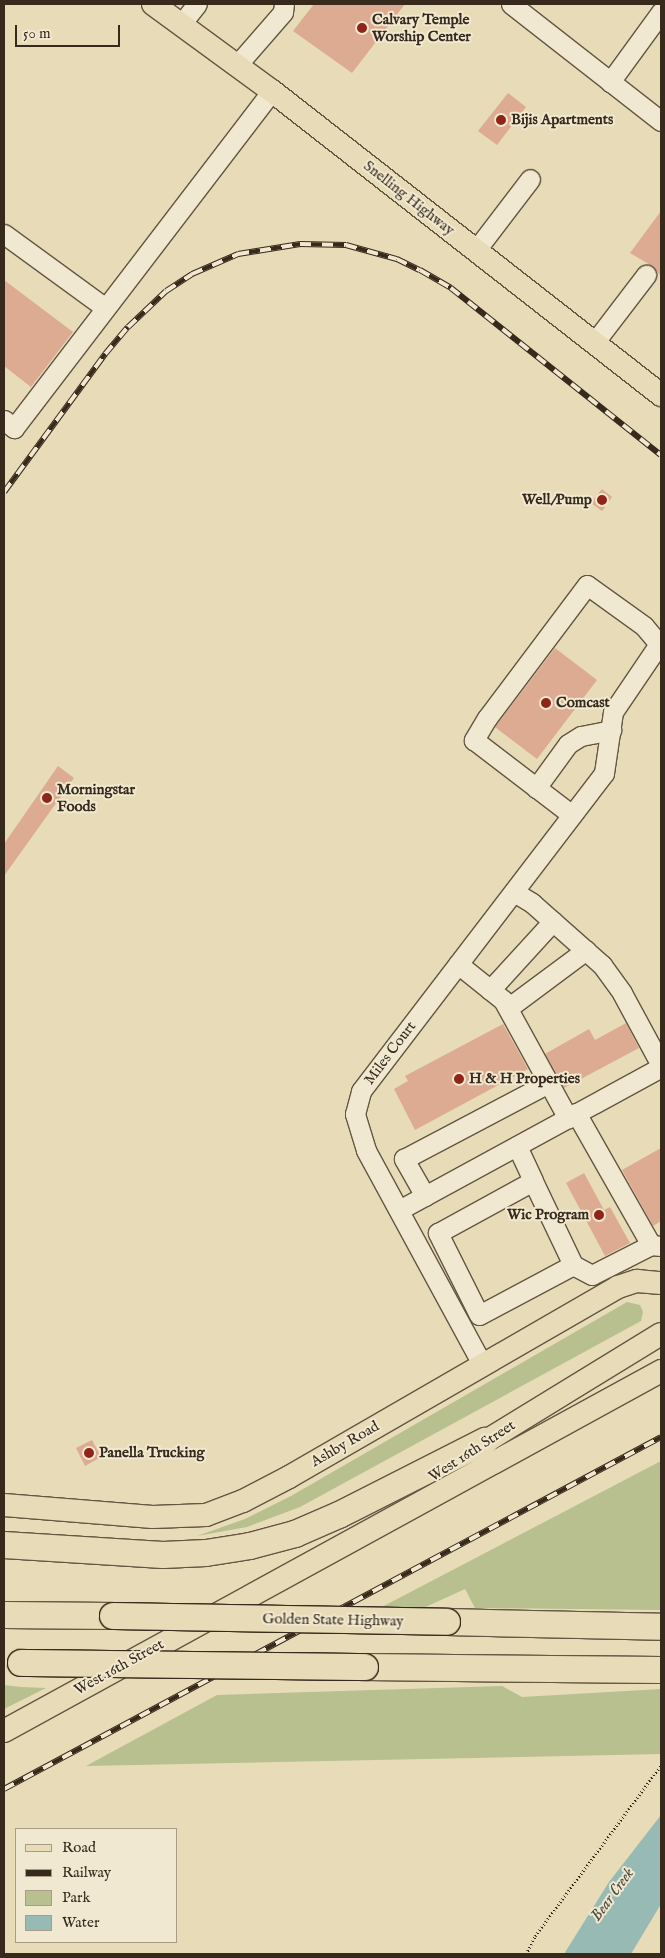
<!DOCTYPE html>
<html>
<head>
<meta charset="utf-8">
<style>
  body { margin:0 }
  #map { position:relative; width:665px; height:1958px; overflow:hidden; background:#e8dbb7; font-family:"IM FELL English",serif }
  div>[style] { position:absolute }
  [style*='--x'] { left:calc(var(--x)*1px); top:calc(var(--y)*1px); width:calc(var(--w)*1px); rotate:calc(var(--a)*1deg) }
  .green>* { inset:0; background:#b7c08e }
  .water>* { inset:0; background:#98bab4 }
  .building>* { inset:0; background:#ddab91 }
  .path>* { height:2.5px; margin-top:-1.25px; transform-origin:0; background:repeating-linear-gradient(90deg,#372a1c 0 1px,transparent 0 3.5px) }
  .roads { filter:drop-shadow(1px 0 #635643) drop-shadow(-1px 0 #635643) drop-shadow(0 1px #635643) drop-shadow(0 -1px #635643) }
  .minor>* { height:19px; margin:-9.5px; padding:0 9.5px; transform-origin:9.5px; border-radius:9.5px; background:#f0e8d0 }
  .major>* { height:22px; margin:-11px; padding:0 11px; transform-origin:11px; border-radius:11px; background:#e8dbb7 }
  .highway>* { height:26px; margin:-13px; padding:0 13px; transform-origin:13px; border-radius:13px; background:#e8dbb7 }
  .rail>* { height:5.5px; margin-top:-2.75px; transform-origin:0; background:repeating-linear-gradient(90deg,#f0e8d0 0 11px,#372a1c 0 22px); box-sizing:border-box; border-block:1px solid #372a1c }
  .bridges { filter:drop-shadow(1px 0 #372a1c) drop-shadow(-1px 0 #372a1c) drop-shadow(0 1px #372a1c) drop-shadow(0 -1px #372a1c) }
  .highway-bridge>* { height:26px; margin:-13px; padding:0 13px; transform-origin:13px; border-radius:13px; background:#e8dbb7 }
  .dots>* { width:14px; height:14px; translate:-50% -50%; box-sizing:border-box; border:2px solid #f0e8d0; border-radius:50% }
  span { translate:-50% -50%; white-space:nowrap; text-align:center; line-height:1.15; -webkit-text-stroke:4px #f0e8d0; paint-order:stroke }
  .poi-label { font-size:15px; color:#372a1c; font-weight:700 }
  .left { translate:0 -50%; text-align:left }
  .right { translate:-100% -50%; text-align:right }
  .street-label { font-size:15px; color:#372a1c }
  .water-label { font-size:16px; color:#4f4e42; font-style:italic }
  .frame { position:absolute; inset:0; border:5px solid #372a1c; pointer-events:none }
  .legend { position:absolute; left:15px; top:1828px; width:162px; height:115px; box-sizing:border-box; background:#f0e8d0; border:1px solid #a69c88; margin:0; padding:6px 9px; list-style:none; font-size:15px; color:#372a1c }
  .legend li { display:flex; align-items:center; gap:10px; height:25px }
  .legend b { width:25px; border:1px solid #a69c88 }
  .scale { position:absolute; left:15px; top:25px; width:105px; height:22px; box-sizing:border-box; border:2px solid #372a1c; border-top:0; padding-left:6px; font-size:15px; line-height:18px; white-space:nowrap; color:#372a1c; -webkit-text-stroke:4px #f0e8d0; paint-order:stroke }
</style>
</head>
<body>
<div id="map">
  <div class="green">
    <div style="clip-path:polygon(627px 1302px,640px 1305px,643px 1312px,641px 1321px,300px 1507px,247px 1527px,197px 1536px,245px 1519px,291px 1496px)"></div>
    <div style="clip-path:polygon(661px 1461px,661px 1610px,475px 1608px,465px 1589px,419px 1610px,378px 1609px)"></div>
    <div style="clip-path:polygon(4px 1685px,21px 1687px,46px 1688px,4px 1709px)"></div>
    <div style="clip-path:polygon(502px 1686px,522px 1697px,661px 1689px,661px 1754px,86px 1766px,217px 1695px)"></div>
  </div>
  <div class="water">
    <div style="clip-path:polygon(661px 1815px,661px 1904px,631px 1954px,564px 1954px,609px 1882px)"></div>
  </div>
  <div class="building">
    <div style="clip-path:polygon(314px 4px,405px 4px,352px 73px,293px 31px)"></div>
    <div style="clip-path:polygon(508px 93px,526px 107px,497px 145px,478px 131px)"></div>
    <div style="clip-path:polygon(661px 211px,661px 276px,652px 266px,630px 253px)"></div>
    <div style="clip-path:polygon(4px 280px,73px 332px,31px 387px,4px 366px)"></div>
    <div style="clip-path:polygon(602px 489px,612px 497px,602px 511px,591px 503px)"></div>
    <div style="clip-path:polygon(555px 648px,597px 680px,537px 759px,495px 727px)"></div>
    <div style="clip-path:polygon(58px 766px,74px 778px,4px 876px,4px 844px)"></div>
    <div style="clip-path:polygon(626px 1023px,639px 1048px,564px 1088px,545px 1054px,589px 1029px,595px 1040px)"></div>
    <div style="clip-path:polygon(503px 1024px,528px 1069px,415px 1130px,394px 1089px,408px 1081px,405px 1076px)"></div>
    <div style="clip-path:polygon(661px 1148px,661px 1221px,653px 1226px,622px 1170px)"></div>
    <div style="clip-path:polygon(584px 1173px,604px 1210px,610px 1207px,630px 1243px,605px 1256px,566px 1183px)"></div>
    <div style="clip-path:polygon(92px 1440px,101px 1457px,85px 1466px,76px 1448px)"></div>
  </div>
  <div class="path">
    <div style="--x:526;--y:1954;--w:20;--a:-63"></div>
    <div style="--x:535;--y:1936;--w:212;--a:-53.6"></div>
  </div>
  <div class="roads">
    <div class="minor">
      <div style="--x:511;--y:4;--w:190;--a:38"></div>
      <div style="--x:182;--y:23;--w:24;--a:-52"></div>
      <div style="--x:237;--y:65;--w:70;--a:-49"></div>
      <div style="--x:283;--y:12;--w:8;--a:-83"></div>
      <div style="--x:610;--y:82;--w:87;--a:-53.9"></div>
      <div style="--x:4;--y:234;--w:124;--a:36.1"></div>
      <div style="--x:476;--y:250;--w:89;--a:-52.7"></div>
      <div style="--x:594;--y:343;--w:86;--a:-52.6"></div>
      <div style="--x:4;--y:420;--w:13;--a:39"></div>
      <div style="--x:14;--y:428;--w:424;--a:-52.6"></div>
      <div style="--x:536;--y:788;--w:54;--a:-54"></div>
      <div style="--x:568;--y:744;--w:15;--a:-32"></div>
      <div style="--x:581;--y:736;--w:31;--a:-11"></div>
      <div style="--x:514;--y:892;--w:21;--a:31"></div>
      <div style="--x:532;--y:903;--w:94;--a:41.5"></div>
      <div style="--x:602;--y:965;--w:34;--a:54"></div>
      <div style="--x:622;--y:993;--w:82;--a:61.6"></div>
      <div style="--x:458;--y:964;--w:58;--a:38.7"></div>
      <div style="--x:503;--y:1000;--w:135;--a:61.2"></div>
      <div style="--x:490;--y:990;--w:93;--a:-47.6"></div>
      <div style="--x:508;--y:1008;--w:97;--a:-36.6"></div>
      <div style="--x:576;--y:1113;--w:152;--a:60.4"></div>
      <div style="--x:651;--y:1245;--w:10;--a:6"></div>
      <div style="--x:517;--y:1146;--w:38;--a:65"></div>
      <div style="--x:533;--y:1181;--w:93;--a:64.5"></div>
      <div style="--x:573;--y:1265;--w:106;--a:152"></div>
      <div style="--x:479;--y:1315;--w:92;--a:-116.6"></div>
      <div style="--x:438;--y:1233;--w:108;--a:-28.7"></div>
      <div style="--x:425;--y:1196;--w:43;--a:-119.6"></div>
      <div style="--x:404;--y:1159;--w:163;--a:-27.8"></div>
      <div style="--x:399;--y:1210;--w:298;--a:-28.6"></div>
      <div style="--x:573;--y:1265;--w:21;--a:28"></div>
      <div style="--x:592;--y:1275;--w:66;--a:-27"></div>
      <div style="--x:482;--y:1364;--w:243;--a:-118.5"></div>
      <div style="--x:366;--y:1150;--w:38;--a:-107"></div>
      <div style="--x:355;--y:1114;--w:24;--a:-75"></div>
      <div style="--x:361;--y:1091;--w:400;--a:-52.6"></div>
      <div style="--x:604;--y:773;--w:62;--a:-81.6"></div>
      <div style="--x:613;--y:712;--w:82;--a:-55.9"></div>
      <div style="--x:659;--y:644;--w:23;--a:-130"></div>
      <div style="--x:644;--y:626;--w:70;--a:-144.3"></div>
      <div style="--x:587;--y:585;--w:166;--a:126.9"></div>
      <div style="--x:487;--y:718;--w:26;--a:121"></div>
      <div style="--x:474;--y:740;--w:123;--a:37.4"></div>
    </div>
    <div class="major">
      <div style="--x:153;--y:4;--w:147;--a:36.2"></div>
      <div style="--x:272;--y:91;--w:494;--a:38"></div>
      <div style="--x:470;--y:1451;--w:224;--a:-31.5"></div>
      <div style="--x:4;--y:1505;--w:149;--a:4.6"></div>
      <div style="--x:153;--y:1517;--w:53;--a:-2.2"></div>
      <div style="--x:206;--y:1515;--w:40;--a:-21"></div>
      <div style="--x:243;--y:1501;--w:52;--a:-27.6"></div>
      <div style="--x:289;--y:1477;--w:380;--a:-30"></div>
      <div style="--x:618;--y:1287;--w:20;--a:-18"></div>
      <div style="--x:637;--y:1281;--w:24;--a:5"></div>
      <div style="--x:4;--y:1731;--w:749;--a:-28.72"></div>
    </div>
    <div class="highway">
      <div style="--x:4;--y:1545;--w:159;--a:3.6"></div>
      <div style="--x:163;--y:1555;--w:43;--a:-2.7"></div>
      <div style="--x:206;--y:1553;--w:45;--a:-9"></div>
      <div style="--x:250;--y:1546;--w:47;--a:-14.9"></div>
      <div style="--x:295;--y:1534;--w:48;--a:-23.4"></div>
      <div style="--x:339;--y:1515;--w:164;--a:-26.9"></div>
      <div style="--x:4;--y:1615;--w:109;--a:0.5"></div>
      <div style="--x:447;--y:1622;--w:214;--a:1.3"></div>
      <div style="--x:365;--y:1667;--w:296;--a:0.6"></div>
    </div>
  </div>
  <div class="rail">
    <div style="--x:4;--y:492;--w:171;--a:-53.8"></div>
    <div style="--x:105;--y:354;--w:35;--a:-50"></div>
    <div style="--x:128;--y:327;--w:52;--a:-43.5"></div>
    <div style="--x:166;--y:291;--w:31;--a:-33"></div>
    <div style="--x:192;--y:274;--w:50;--a:-23.5"></div>
    <div style="--x:238;--y:254;--w:63;--a:-9.2"></div>
    <div style="--x:300;--y:244;--w:46;--a:1.2"></div>
    <div style="--x:346;--y:245;--w:53;--a:15.4"></div>
    <div style="--x:397;--y:259;--w:25;--a:26"></div>
    <div style="--x:420;--y:270;--w:36;--a:30"></div>
    <div style="--x:451;--y:288;--w:268;--a:38.5"></div>
    <div style="--x:4;--y:1789;--w:745;--a:-28.18"></div>
  </div>
  <div class="bridges">
    <div class="highway-bridge">
      <div style="--x:113;--y:1616;--w:334;--a:1"></div>
      <div style="--x:21;--y:1663;--w:344;--a:0.7"></div>
    </div>
  </div>
  <div class="dots">
    <div style="left:362px;top:28px;background:#8f2418"></div>
    <div style="left:501px;top:120px;background:#8f2418"></div>
    <div style="left:602px;top:500px;background:#8f2418"></div>
    <div style="left:546px;top:703px;background:#8f2418"></div>
    <div style="left:47px;top:798px;background:#8f2418"></div>
    <div style="left:459px;top:1079px;background:#8f2418"></div>
    <div style="left:599px;top:1215px;background:#8f2418"></div>
    <div style="left:89px;top:1453px;background:#8f2418"></div>
  </div>
  <div class="poi-label">
    <span class="left" style="left:372px;top:28px">Calvary Temple<br>Worship Center</span>
    <span class="left" style="left:511px;top:120px">Bijis Apartments</span>
    <span class="right" style="left:592px;top:500px">Well/Pump</span>
    <span class="left" style="left:556px;top:703px">Comcast</span>
    <span class="left" style="left:57px;top:798px">Morningstar<br>Foods</span>
    <span class="left" style="left:469px;top:1079px">H &amp; H Properties</span>
    <span class="right" style="left:589px;top:1215px">Wic Program</span>
    <span class="left" style="left:99px;top:1453px">Panella Trucking</span>
  </div>
  <div class="street-label">
    <span style="left:409px;top:198px;rotate:38deg">Snelling Highway</span>
    <span style="left:390px;top:1053px;rotate:-53deg">Miles Court</span>
    <span style="left:345px;top:1444px;rotate:-30deg">Ashby Road</span>
    <span style="left:472px;top:1451px;rotate:-33deg">West 16th Street</span>
    <span style="left:333px;top:1620px;rotate:1deg">Golden State Highway</span>
    <span style="left:119px;top:1667px;rotate:-29deg">West 16th Street</span>
  </div>
  <div class="water-label">
    <span style="left:613px;top:1895px;rotate:-54deg">Bear Creek</span>
  </div>
  <div class="frame"></div>
  <ul class="legend">
  <li><b style="height:6px;background:#e8dbb7"></b>Road</li>
  <li><b style="height:6px;background:#372a1c"></b>Railway</li>
  <li><b style="height:14px;background:#b7c08e"></b>Park</li>
  <li><b style="height:14px;background:#98bab4"></b>Water</li>
  </ul>
  <div class="scale">50 m</div>
</div>
</body>
</html>
